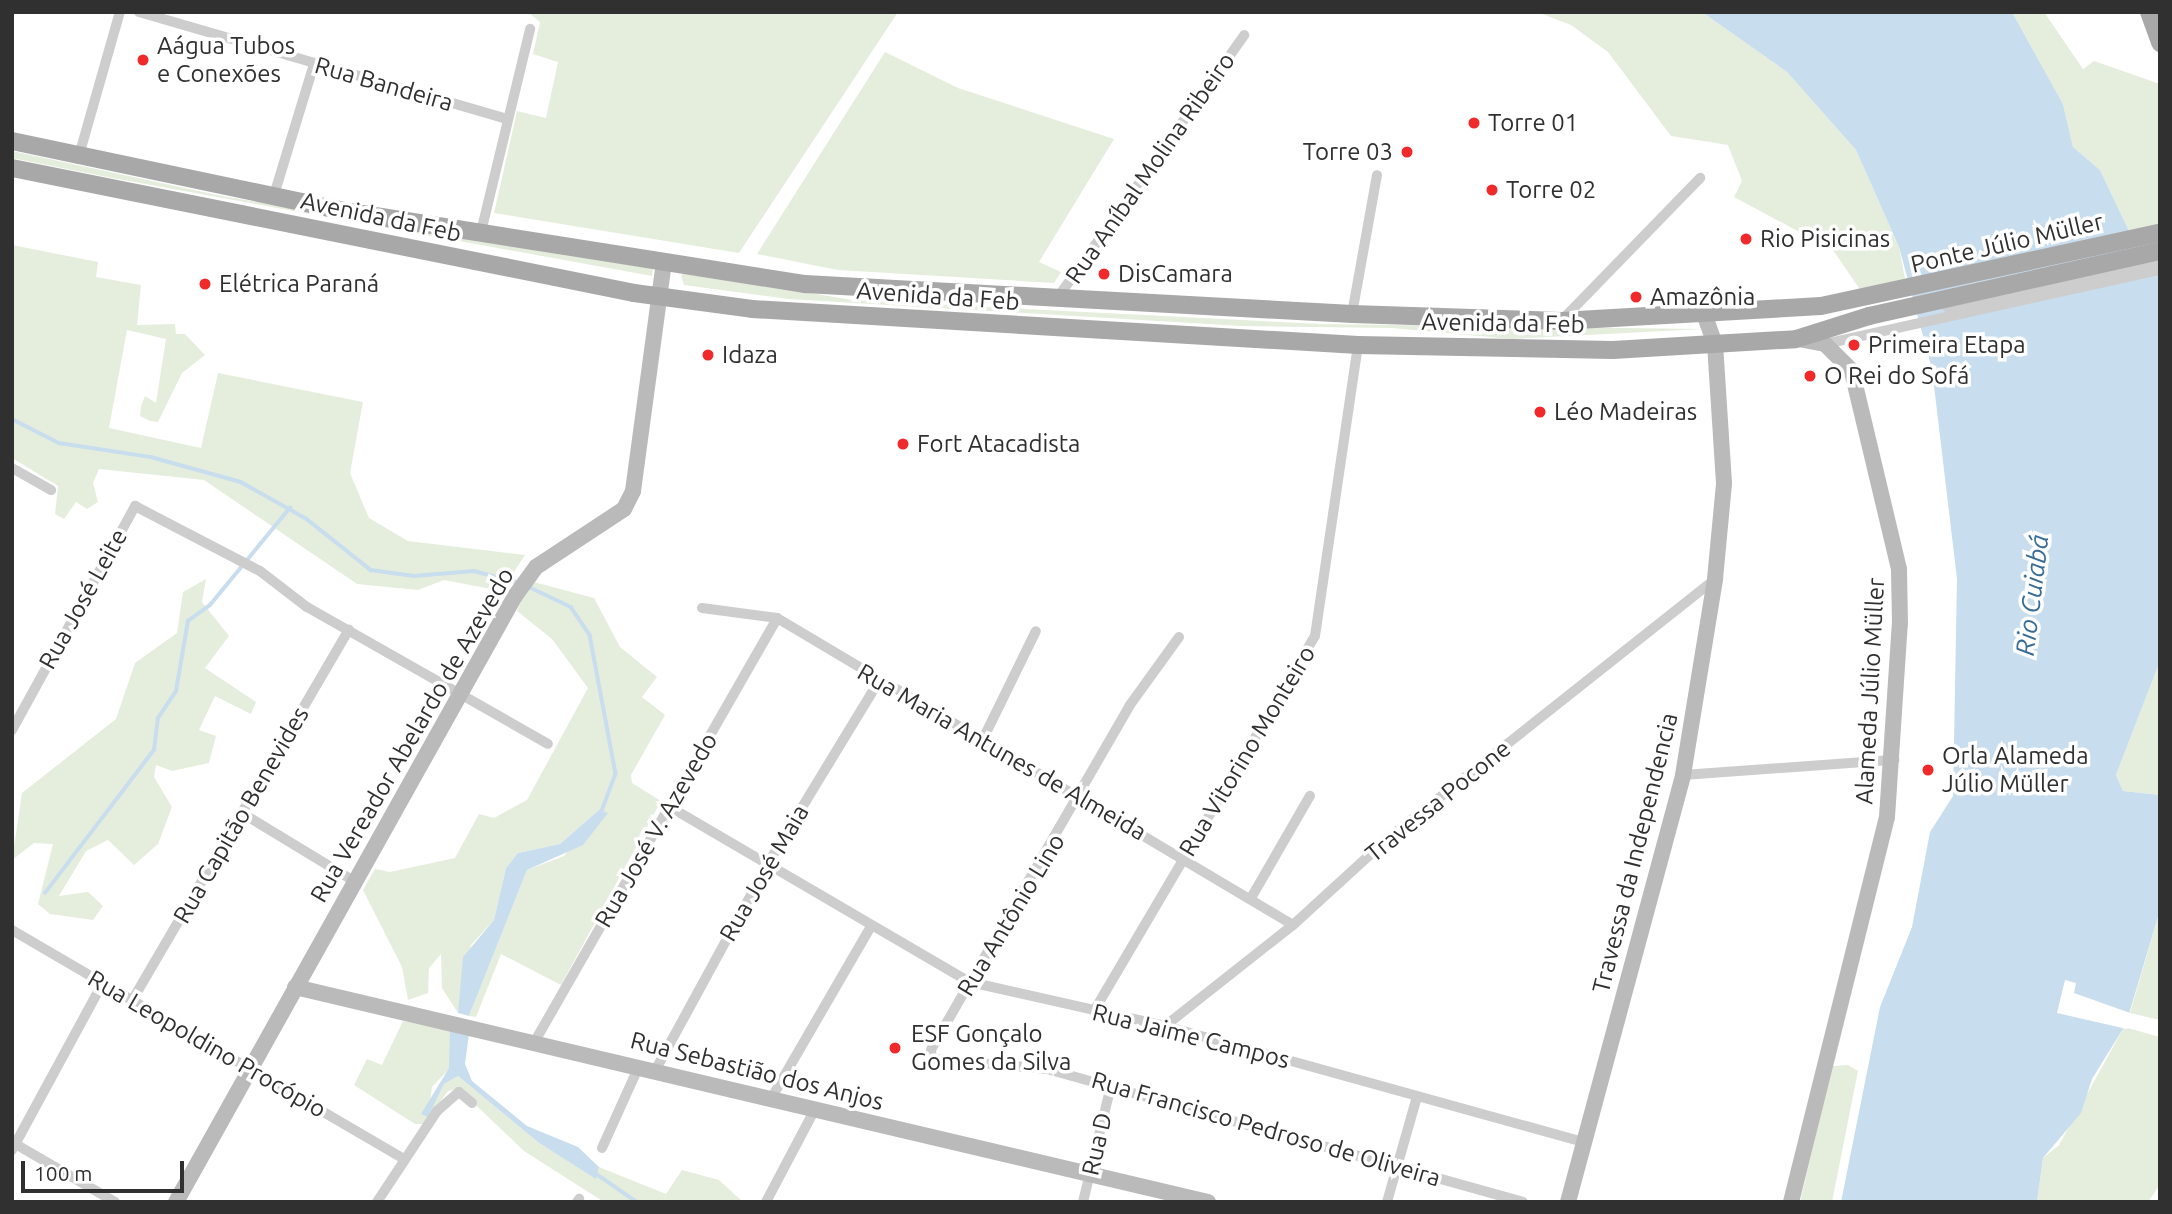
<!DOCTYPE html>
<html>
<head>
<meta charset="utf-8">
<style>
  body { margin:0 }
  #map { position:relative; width:2172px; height:1214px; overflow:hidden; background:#fff; font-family:Ubuntu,sans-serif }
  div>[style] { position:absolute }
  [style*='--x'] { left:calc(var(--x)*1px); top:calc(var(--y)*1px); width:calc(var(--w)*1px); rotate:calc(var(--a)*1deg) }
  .green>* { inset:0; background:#e5eedd }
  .water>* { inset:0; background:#c8ddee }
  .pier>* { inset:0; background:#fff }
  .stream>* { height:3.5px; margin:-1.75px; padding:0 1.75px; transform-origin:1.75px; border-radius:1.75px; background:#c8ddee }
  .street>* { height:10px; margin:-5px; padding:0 5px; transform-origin:5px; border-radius:5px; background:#cdcdcd }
  .secondary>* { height:16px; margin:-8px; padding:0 8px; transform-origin:8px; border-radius:8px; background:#bababa }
  .primary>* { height:18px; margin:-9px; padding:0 9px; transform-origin:9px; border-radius:9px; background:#a8a8a8 }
  .dots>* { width:19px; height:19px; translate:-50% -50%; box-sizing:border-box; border:4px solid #fff; border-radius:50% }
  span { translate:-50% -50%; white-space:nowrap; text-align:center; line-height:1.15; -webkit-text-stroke:7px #fff; paint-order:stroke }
  .poi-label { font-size:24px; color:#303030 }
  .left { translate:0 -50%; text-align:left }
  .right { translate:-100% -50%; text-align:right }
  .street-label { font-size:24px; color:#303030 }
  .water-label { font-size:26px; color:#386d98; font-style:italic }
  .frame { position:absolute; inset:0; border:14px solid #303030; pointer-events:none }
  .scale { position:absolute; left:21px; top:1161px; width:163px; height:32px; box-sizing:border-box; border:4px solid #303030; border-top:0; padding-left:9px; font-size:21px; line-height:24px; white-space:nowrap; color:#303030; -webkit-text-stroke:5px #fff; paint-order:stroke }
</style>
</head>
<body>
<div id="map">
  <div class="green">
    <div style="clip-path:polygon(528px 12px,898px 12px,739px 253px,494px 213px,517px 111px,546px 118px,558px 62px,533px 54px,540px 22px)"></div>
    <div style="clip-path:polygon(1537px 12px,1702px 12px,1787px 72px,1856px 150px,1899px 247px,1906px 284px,1863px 294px,1833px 250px,1734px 197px,1742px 181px,1728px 145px,1671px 136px,1608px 52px,1571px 25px)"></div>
    <div style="clip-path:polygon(2012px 12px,2044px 12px,2083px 69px,2094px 61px,2160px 84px,2160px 224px,2129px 231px,2100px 170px,2073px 147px,2063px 104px)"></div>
    <div style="clip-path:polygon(885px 52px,958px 88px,1114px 139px,1039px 262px,1061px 272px,1054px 283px,838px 270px,757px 254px)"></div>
    <div style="clip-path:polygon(12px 151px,222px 196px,653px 269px,652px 276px,107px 177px,12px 158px)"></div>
    <div style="clip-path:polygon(12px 245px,98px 262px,96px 277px,141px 285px,137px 325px,175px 324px,176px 334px,185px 334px,205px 355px,182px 373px,158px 422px,150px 421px,140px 416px,141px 406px,145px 396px,156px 403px,166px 339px,127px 330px,109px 428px,201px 448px,218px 373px,363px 402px,350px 473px,369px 518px,408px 541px,525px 555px,502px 591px,444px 580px,418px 590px,357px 584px,204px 480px,99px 469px,93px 483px,98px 502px,87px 509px,76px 502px,64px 519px,55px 514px,58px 486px,12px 458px)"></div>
    <div style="clip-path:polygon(688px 272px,852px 300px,1321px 324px,1703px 329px,1512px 339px,1392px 328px,1241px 326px,788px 299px,684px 285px,681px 275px)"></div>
    <div style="clip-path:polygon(206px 579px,202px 602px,229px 636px,205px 668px,256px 702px,251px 714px,215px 696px,199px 730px,216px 736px,209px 763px,172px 771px,156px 765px,154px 777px,172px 807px,158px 844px,134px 865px,108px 840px,86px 851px,59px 896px,88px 892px,103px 906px,93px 920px,50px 914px,38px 904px,53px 844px,34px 843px,12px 860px,22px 793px,116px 719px,135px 663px,177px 633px,183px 592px)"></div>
    <div style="clip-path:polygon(530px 581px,594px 598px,620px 647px,657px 677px,642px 697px,665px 715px,631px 775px,632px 783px,661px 801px,561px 985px,501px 954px,476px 1017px,469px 1016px,527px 870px,564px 856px,599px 810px,560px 844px,518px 853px,506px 868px,494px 920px,471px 945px,458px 1013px,442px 988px,441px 954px,429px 968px,428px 993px,408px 1000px,402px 967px,363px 890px,375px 869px,390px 872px,455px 858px,479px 814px,494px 818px,527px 800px,588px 688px,552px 639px,517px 611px)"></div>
    <div style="clip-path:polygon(2160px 661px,2160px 795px,2123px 791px,2116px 775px)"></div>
    <div style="clip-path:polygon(2160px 910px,2160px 1020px,2130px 1013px)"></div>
    <div style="clip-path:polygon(403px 1021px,450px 1029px,450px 1068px,432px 1087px,428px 1116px,444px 1084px,458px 1076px,539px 1143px,595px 1178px,599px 1167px,666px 1194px,682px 1170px,719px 1180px,743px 1202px,604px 1202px,524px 1151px,459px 1089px,448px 1091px,424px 1124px,415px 1124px,354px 1085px,367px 1059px,382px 1065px)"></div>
    <div style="clip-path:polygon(2124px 1027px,2160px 1037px,2159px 1186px,2148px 1202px,2037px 1202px,2043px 1158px,2059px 1145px)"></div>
    <div style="clip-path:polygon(1848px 1065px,1858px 1071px,1832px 1202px,1800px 1202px,1832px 1066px)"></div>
  </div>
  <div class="water">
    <div style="clip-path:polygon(1702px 12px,2012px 12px,2063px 104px,2073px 147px,2100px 170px,2129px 231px,2160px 243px,2160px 661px,2116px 775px,2123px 791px,2160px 795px,2160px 910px,2126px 1024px,2092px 1079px,2081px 1113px,2043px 1158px,2037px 1202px,1841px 1202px,1880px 1007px,1912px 927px,1930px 832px,1953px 796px,1957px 579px,1932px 369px,1899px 247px,1856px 150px,1787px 72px)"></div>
    <div style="clip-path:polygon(599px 810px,608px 813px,583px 845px,527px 870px,469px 1016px,458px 1013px,463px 957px,494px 920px,506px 868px,518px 853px,560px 844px)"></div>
    <div style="clip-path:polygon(450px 1029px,469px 1034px,465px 1064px,472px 1081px,527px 1126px,578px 1147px,599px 1167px,596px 1179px,539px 1143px,458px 1076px,444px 1084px,428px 1117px,421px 1114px,449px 1068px)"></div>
  </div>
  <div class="pier">
    <div style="clip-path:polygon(2065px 980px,2076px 983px,2074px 993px,2133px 1014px,2127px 1029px,2057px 1013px)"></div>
  </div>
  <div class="stream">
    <div style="--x:12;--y:419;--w:53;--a:27.1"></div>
    <div style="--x:59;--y:443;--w:93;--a:8.7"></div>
    <div style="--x:151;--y:457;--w:93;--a:15.5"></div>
    <div style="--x:241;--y:482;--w:76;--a:29.3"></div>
    <div style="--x:307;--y:519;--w:82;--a:38.6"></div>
    <div style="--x:371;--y:570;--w:43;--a:7.9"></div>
    <div style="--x:414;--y:576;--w:60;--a:-4.8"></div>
    <div style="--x:474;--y:571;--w:48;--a:14.6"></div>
    <div style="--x:527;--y:586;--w:49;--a:25.5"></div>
    <div style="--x:571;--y:607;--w:34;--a:56"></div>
    <div style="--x:590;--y:635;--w:141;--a:79.4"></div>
    <div style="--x:616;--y:774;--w:43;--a:110.6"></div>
    <div style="--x:45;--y:893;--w:180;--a:-52.7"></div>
    <div style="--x:154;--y:750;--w:32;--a:-83"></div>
    <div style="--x:158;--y:718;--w:32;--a:-56"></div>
    <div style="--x:176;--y:691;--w:71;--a:-80.3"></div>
    <div style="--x:188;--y:621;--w:27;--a:-36"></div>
    <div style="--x:210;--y:605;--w:126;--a:-50.5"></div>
    <div style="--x:595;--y:1173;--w:51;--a:34.6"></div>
  </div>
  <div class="street">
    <div style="--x:139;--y:12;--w:383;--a:16.2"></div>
    <div style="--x:78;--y:159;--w:153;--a:-74.1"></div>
    <div style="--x:274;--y:195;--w:137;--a:-73"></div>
    <div style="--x:481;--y:232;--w:209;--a:-76.4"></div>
    <div style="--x:1056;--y:300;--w:325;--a:-54.6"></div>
    <div style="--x:1947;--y:307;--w:218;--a:-12.2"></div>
    <div style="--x:1352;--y:314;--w:141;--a:-79.8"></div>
    <div style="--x:1563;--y:319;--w:197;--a:-45.8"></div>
    <div style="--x:1825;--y:344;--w:343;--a:-12.5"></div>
    <div style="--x:12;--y:468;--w:45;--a:29.4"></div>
    <div style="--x:702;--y:608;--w:76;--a:7.6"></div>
    <div style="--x:777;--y:618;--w:600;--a:30.75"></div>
    <div style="--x:1179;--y:637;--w:84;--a:125.8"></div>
    <div style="--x:1130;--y:705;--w:398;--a:120"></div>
    <div style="--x:931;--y:1050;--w:9;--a:84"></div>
    <div style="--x:932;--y:1059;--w:115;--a:5"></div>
    <div style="--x:1047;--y:1069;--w:494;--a:15.6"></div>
    <div style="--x:12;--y:730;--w:256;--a:-61.2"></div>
    <div style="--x:135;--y:506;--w:141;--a:27.5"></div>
    <div style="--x:260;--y:571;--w:59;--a:37.5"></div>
    <div style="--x:307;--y:607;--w:277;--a:29.6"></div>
    <div style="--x:983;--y:739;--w:120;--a:-63.9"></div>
    <div style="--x:1683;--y:775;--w:212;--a:-4.1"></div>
    <div style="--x:670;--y:807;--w:347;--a:30.3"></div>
    <div style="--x:970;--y:982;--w:200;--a:12.7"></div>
    <div style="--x:1165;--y:1026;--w:435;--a:15.5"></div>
    <div style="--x:242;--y:813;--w:131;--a:31.3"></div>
    <div style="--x:1251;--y:898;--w:118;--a:-60"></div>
    <div style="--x:12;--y:930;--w:452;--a:30.3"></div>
    <div style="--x:133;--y:999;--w:428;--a:-59.7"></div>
    <div style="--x:1094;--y:1011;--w:435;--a:-59.5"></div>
    <div style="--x:1315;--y:636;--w:294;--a:-81.6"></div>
    <div style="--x:1165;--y:1026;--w:163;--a:-38.3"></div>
    <div style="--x:1293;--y:925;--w:126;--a:-42.4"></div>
    <div style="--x:1386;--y:840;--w:420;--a:-38.4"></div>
    <div style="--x:535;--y:1041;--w:487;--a:-60.2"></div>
    <div style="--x:656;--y:1069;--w:232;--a:-61.4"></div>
    <div style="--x:767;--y:865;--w:215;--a:-58.7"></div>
    <div style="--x:772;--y:1097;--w:198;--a:-59.9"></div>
    <div style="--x:12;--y:1142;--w:119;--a:30.2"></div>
    <div style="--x:602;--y:1148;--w:90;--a:-65.7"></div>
    <div style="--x:12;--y:1150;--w:189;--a:-61.5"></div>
    <div style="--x:377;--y:1202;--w:109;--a:-56.6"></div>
    <div style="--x:437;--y:1111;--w:29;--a:-41"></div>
    <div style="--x:459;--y:1092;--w:17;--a:40"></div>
    <div style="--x:577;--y:1202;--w:4;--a:-56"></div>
    <div style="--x:766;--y:1202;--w:105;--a:-62.2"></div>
    <div style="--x:1083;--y:1202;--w:120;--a:-76.5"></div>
    <div style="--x:1387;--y:1202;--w:109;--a:-74.1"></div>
  </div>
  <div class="secondary">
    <div style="--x:295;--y:987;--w:938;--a:13.25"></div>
    <div style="--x:176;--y:1202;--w:694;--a:-60.78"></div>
    <div style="--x:515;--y:596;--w:36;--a:-54"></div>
    <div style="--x:536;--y:567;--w:105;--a:-33.4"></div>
    <div style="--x:624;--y:509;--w:20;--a:-63"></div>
    <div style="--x:633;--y:491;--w:231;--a:-82.3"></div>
    <div style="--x:1568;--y:1202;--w:442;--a:-74.9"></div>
    <div style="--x:1683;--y:775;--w:199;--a:-80.7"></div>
    <div style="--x:1715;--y:579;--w:96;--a:-84.6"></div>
    <div style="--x:1724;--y:483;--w:139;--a:-93.7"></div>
    <div style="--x:1715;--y:344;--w:32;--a:-110"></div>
    <div style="--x:1791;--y:1202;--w:397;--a:-76"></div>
    <div style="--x:1887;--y:817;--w:194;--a:-86.2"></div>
    <div style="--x:1900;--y:623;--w:54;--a:-91.1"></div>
    <div style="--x:1899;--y:569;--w:204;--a:-103.4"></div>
    <div style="--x:1852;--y:371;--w:38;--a:-135"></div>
    <div style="--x:1825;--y:344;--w:26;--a:-169"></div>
  </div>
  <div class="primary">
    <div style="--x:2149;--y:12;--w:33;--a:70"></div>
    <div style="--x:12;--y:141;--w:345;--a:11.9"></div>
    <div style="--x:350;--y:212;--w:461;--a:9"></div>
    <div style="--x:805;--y:284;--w:548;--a:3.14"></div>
    <div style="--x:1352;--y:314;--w:209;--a:1.9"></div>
    <div style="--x:1561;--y:321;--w:260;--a:-3.3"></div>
    <div style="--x:1821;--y:306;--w:347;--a:-12.2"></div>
    <div style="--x:12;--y:168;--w:634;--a:11.36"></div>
    <div style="--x:634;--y:293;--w:119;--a:7.7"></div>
    <div style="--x:752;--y:309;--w:607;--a:3.4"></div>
    <div style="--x:1358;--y:345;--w:255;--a:1.1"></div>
    <div style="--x:1613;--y:350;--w:183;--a:-3.4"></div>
    <div style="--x:1796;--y:339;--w:77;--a:-17.5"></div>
    <div style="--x:1869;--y:316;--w:298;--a:-12.6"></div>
  </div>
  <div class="dots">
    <div style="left:143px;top:60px;background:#f0292b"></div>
    <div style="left:1474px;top:123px;background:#f0292b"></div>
    <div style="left:1407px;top:152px;background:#f0292b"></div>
    <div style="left:1492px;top:190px;background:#f0292b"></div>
    <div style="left:1746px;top:239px;background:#f0292b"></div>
    <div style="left:1104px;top:274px;background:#f0292b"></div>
    <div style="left:205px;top:284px;background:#f0292b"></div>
    <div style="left:1636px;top:297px;background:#f0292b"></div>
    <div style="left:1854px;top:345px;background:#f0292b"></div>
    <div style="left:708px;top:355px;background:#f0292b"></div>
    <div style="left:1810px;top:376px;background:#f0292b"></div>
    <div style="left:1540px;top:412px;background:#f0292b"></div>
    <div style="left:903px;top:444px;background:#f0292b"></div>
    <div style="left:1928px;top:770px;background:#f0292b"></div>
    <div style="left:895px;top:1048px;background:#f0292b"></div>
  </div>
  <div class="poi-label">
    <span class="left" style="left:157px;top:60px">Aágua Tubos<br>e Conexões</span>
    <span class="left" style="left:1488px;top:123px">Torre 01</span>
    <span class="right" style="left:1393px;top:152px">Torre 03</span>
    <span class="left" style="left:1506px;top:190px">Torre 02</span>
    <span class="left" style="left:1760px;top:239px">Rio Pisicinas</span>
    <span class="left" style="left:1118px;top:274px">DisCamara</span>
    <span class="left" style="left:219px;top:284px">Elétrica Paraná</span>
    <span class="left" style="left:1650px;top:297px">Amazônia</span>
    <span class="left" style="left:1868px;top:345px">Primeira Etapa</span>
    <span class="left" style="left:722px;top:355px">Idaza</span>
    <span class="left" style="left:1824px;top:376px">O Rei do Sofá</span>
    <span class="left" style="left:1554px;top:412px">Léo Madeiras</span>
    <span class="left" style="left:917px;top:444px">Fort Atacadista</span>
    <span class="left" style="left:1942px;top:770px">Orla Alameda<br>Júlio Müller</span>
    <span class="left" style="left:911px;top:1048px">ESF Gonçalo<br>Gomes da Silva</span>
  </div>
  <div class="street-label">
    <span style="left:384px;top:84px;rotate:16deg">Rua Bandeira</span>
    <span style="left:1150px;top:168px;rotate:-55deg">Rua Aníbal Molina Ribeiro</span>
    <span style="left:381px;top:217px;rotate:12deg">Avenida da Feb</span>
    <span style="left:2007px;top:243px;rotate:-13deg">Ponte Júlio Müller</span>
    <span style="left:938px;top:296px;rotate:4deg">Avenida da Feb</span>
    <span style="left:1503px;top:323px;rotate:1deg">Avenida da Feb</span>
    <span style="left:83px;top:599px;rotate:-61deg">Rua José Leite</span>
    <span style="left:1870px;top:691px;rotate:-87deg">Alameda Júlio Müller</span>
    <span style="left:412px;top:735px;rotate:-60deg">Rua Vereador Abelardo de Azevedo</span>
    <span style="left:1247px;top:751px;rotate:-59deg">Rua Vitorino Monteiro</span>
    <span style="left:1002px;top:752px;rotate:30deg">Rua Maria Antunes de Almeida</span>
    <span style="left:1438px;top:801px;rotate:-39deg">Travessa Pocone</span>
    <span style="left:241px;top:815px;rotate:-60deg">Rua Capitão Benevides</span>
    <span style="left:656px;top:830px;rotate:-60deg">Rua José V. Azevedo</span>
    <span style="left:1635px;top:853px;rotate:-76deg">Travessa da Independencia</span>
    <span style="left:764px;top:873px;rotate:-60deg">Rua José Maia</span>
    <span style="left:1011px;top:915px;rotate:-59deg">Rua Antônio Lino</span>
    <span style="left:1191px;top:1036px;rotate:14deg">Rua Jaime Campos</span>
    <span style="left:207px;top:1044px;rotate:30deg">Rua Leopoldino Procópio</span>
    <span style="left:757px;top:1071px;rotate:14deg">Rua Sebastião dos Anjos</span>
    <span style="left:1266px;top:1129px;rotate:16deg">Rua Francisco Pedroso de Oliveira</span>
    <span style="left:1097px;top:1144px;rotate:-77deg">Rua D</span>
  </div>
  <div class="water-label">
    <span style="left:2032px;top:595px;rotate:-83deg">Rio Cuiabá</span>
  </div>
  <div class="frame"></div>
  <div class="scale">100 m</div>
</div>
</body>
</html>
